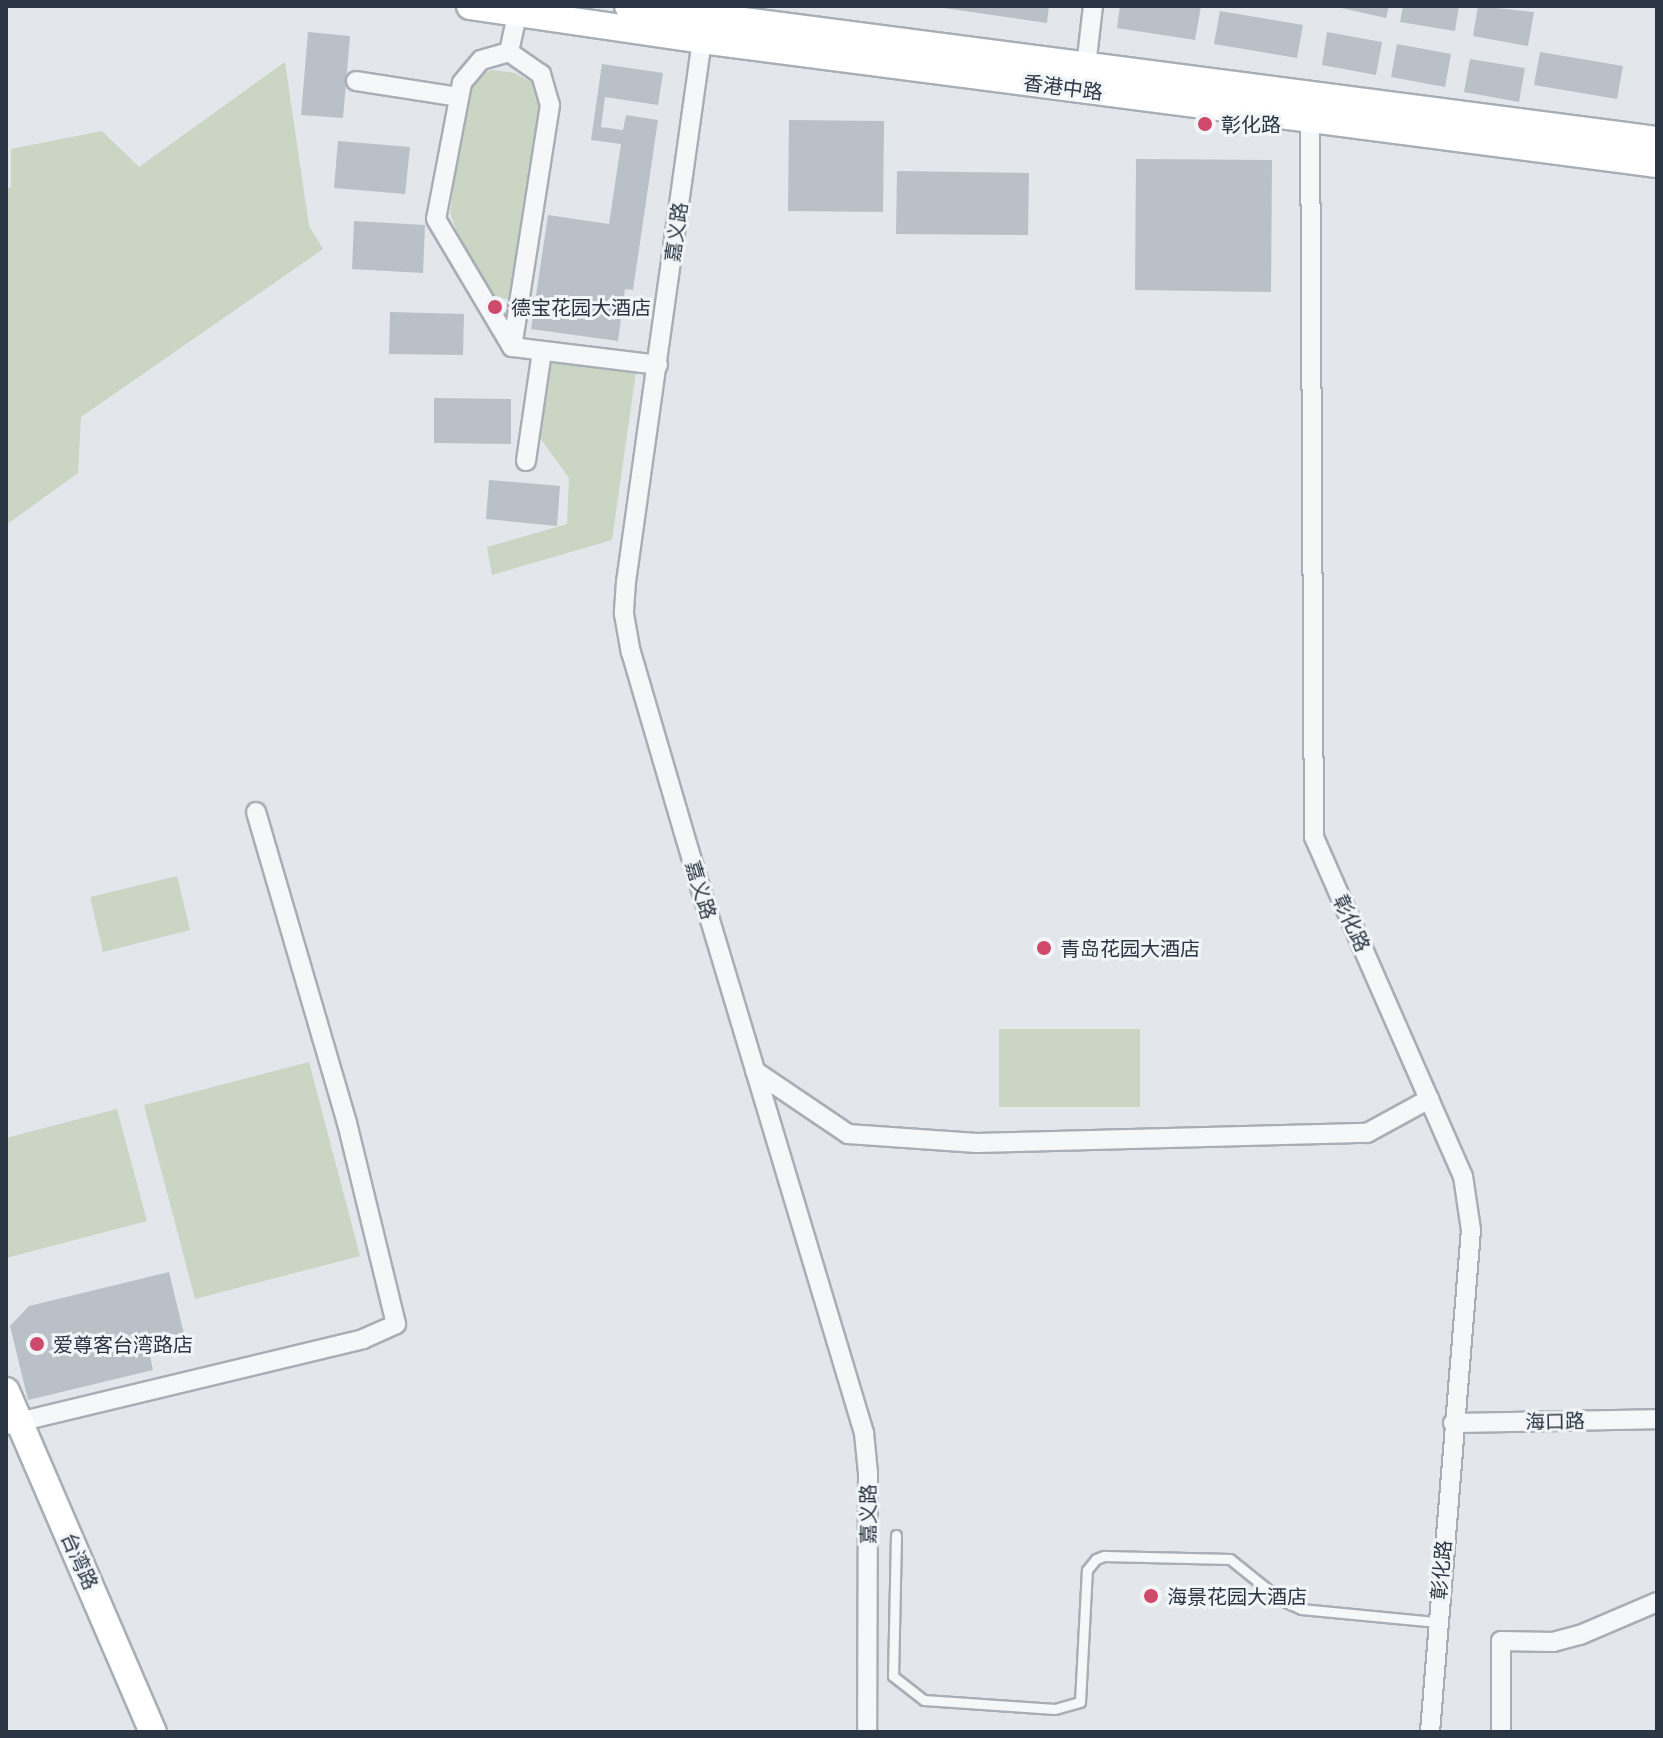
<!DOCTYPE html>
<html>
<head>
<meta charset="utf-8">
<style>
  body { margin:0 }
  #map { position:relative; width:1663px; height:1738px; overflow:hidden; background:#e3e7eb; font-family:Barlow,"Noto Sans SC",sans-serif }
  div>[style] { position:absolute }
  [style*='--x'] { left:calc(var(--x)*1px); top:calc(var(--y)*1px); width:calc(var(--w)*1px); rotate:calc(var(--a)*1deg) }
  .green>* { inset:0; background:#cad5c4 }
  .building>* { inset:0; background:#bac0c8 }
  .roads { filter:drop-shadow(2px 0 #a8aeb5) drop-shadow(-2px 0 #a8aeb5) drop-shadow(0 2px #a8aeb5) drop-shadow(0 -2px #a8aeb5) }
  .lane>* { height:9px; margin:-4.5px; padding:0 4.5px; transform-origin:4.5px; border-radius:4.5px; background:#f6f7f9 }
  .street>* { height:18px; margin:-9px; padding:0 9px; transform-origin:9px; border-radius:9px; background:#f6f7f9 }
  .secondary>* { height:26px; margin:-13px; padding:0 13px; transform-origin:13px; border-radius:13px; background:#fff }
  .dots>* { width:22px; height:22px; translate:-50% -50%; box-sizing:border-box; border:4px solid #f2f5f8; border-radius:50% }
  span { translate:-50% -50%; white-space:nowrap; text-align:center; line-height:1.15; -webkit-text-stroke:6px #f2f5f8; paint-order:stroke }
  .street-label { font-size:20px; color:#2a3643 }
  .poi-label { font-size:20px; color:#2a3643 }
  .left { translate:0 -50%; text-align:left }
  .frame { position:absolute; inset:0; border:8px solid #2a3643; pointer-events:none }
</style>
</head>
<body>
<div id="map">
  <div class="green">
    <div style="clip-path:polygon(285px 62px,309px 226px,323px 249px,81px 417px,78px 473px,6px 525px,6px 189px,11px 187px,11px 149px,102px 131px,139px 167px)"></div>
    <div style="clip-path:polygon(492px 70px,515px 73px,537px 86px,541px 105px,508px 299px,482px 297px,450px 213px,468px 86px,479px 75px)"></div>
    <div style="clip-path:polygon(549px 361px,636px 372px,612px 540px,492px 575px,487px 547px,567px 524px,569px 478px,540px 438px)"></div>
    <div style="clip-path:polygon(177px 876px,190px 930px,103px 952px,90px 897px)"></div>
    <div style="clip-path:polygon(999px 1029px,1140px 1029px,1140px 1107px,999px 1107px)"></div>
    <div style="clip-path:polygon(309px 1062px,360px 1256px,195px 1299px,144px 1105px)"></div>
    <div style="clip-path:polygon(117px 1109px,147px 1221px,6px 1258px,6px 1138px)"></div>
  </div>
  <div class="building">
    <div style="clip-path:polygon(930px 6px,1049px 6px,1047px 23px)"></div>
    <div style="clip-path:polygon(1120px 6px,1201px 6px,1195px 40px,1117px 28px)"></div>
    <div style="clip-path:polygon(1332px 6px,1389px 6px,1386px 18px)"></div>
    <div style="clip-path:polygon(1403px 6px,1459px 6px,1455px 31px,1400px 22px)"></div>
    <div style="clip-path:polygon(1478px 6px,1534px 12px,1528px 46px,1473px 36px)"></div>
    <div style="clip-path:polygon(1220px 11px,1303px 25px,1297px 58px,1214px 44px)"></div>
    <div style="clip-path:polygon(308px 32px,350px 36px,343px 118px,301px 115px)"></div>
    <div style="clip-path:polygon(1327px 32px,1382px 42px,1376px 75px,1322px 65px)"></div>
    <div style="clip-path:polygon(1397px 44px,1451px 54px,1445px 87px,1391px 77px)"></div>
    <div style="clip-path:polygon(1540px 52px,1623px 66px,1617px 99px,1534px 85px)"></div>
    <div style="clip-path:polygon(1470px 59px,1525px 68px,1519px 102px,1464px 92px)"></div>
    <div style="clip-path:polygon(602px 64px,663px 73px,658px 105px,605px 97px,601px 127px,623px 130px,626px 115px,658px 120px,633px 290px,625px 289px,618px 341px,531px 329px,548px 215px,609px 224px,621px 144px,591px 140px)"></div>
    <div style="clip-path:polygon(789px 120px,884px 121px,883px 212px,788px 211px)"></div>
    <div style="clip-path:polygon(338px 141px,410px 147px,405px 194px,334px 188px)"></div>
    <div style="clip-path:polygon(1136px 159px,1272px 160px,1271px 292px,1135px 290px)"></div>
    <div style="clip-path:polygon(897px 171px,1029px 173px,1028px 235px,896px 234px)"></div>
    <div style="clip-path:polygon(354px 221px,425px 225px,423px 273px,352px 269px)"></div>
    <div style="clip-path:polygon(390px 312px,464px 314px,463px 355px,389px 354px)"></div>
    <div style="clip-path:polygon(434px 398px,511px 399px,511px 444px,434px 443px)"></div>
    <div style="clip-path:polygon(489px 480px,560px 486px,557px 526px,486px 519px)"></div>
    <div style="clip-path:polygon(169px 1272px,185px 1338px,148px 1347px,153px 1370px,28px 1400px,10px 1326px,29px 1306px)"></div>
  </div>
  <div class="roads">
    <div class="lane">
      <div style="--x:896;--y:1535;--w:141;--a:91.2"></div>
      <div style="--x:893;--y:1676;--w:39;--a:38"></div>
      <div style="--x:924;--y:1700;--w:131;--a:3.9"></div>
      <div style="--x:1055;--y:1709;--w:26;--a:-16"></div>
      <div style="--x:1080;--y:1702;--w:132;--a:-87"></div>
      <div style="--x:1087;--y:1570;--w:14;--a:-51"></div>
      <div style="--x:1096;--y:1559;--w:9;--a:-21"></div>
      <div style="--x:1104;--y:1556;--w:126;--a:1.4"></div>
      <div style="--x:1230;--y:1559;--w:65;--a:38.8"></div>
      <div style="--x:1281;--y:1600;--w:22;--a:24"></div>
      <div style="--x:1301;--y:1609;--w:137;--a:5.5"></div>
    </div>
    <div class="street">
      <div style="--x:519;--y:6;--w:47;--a:102.3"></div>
      <div style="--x:509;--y:52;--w:29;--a:164"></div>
      <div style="--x:481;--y:60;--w:30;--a:130"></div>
      <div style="--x:462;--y:83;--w:138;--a:100.8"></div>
      <div style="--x:436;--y:219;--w:149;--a:59.3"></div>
      <div style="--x:512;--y:347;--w:147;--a:7"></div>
      <div style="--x:695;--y:30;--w:12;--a:55"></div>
      <div style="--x:702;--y:40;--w:547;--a:97.98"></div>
      <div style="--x:626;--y:582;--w:32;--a:94"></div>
      <div style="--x:624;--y:614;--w:39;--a:80"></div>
      <div style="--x:631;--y:652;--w:185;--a:73.7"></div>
      <div style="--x:683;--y:830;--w:630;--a:73.29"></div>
      <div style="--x:864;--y:1433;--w:40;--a:84.3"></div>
      <div style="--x:868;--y:1473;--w:259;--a:90.2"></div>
      <div style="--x:509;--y:52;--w:39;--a:35"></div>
      <div style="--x:541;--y:74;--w:32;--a:74"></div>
      <div style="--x:550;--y:105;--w:245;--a:98.9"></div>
      <div style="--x:1085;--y:75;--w:69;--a:-83.4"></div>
      <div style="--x:356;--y:81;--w:104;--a:8.8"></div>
      <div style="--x:1310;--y:108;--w:729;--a:89.69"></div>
      <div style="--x:1314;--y:837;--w:370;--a:66.3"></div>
      <div style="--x:1463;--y:1176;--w:55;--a:81.6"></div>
      <div style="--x:1471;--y:1230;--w:504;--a:94.67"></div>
      <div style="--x:526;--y:461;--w:111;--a:-81.7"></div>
      <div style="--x:755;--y:1071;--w:112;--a:34.1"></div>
      <div style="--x:848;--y:1134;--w:129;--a:4"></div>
      <div style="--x:977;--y:1143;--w:390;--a:-1.5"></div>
      <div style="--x:1367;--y:1133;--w:71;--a:-28.7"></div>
      <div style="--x:1453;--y:1423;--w:204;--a:-1.1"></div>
      <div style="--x:6;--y:1425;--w:367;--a:-13.5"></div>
      <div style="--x:363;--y:1339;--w:36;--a:-24"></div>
      <div style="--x:396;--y:1324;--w:207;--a:-103.7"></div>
      <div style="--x:347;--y:1123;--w:324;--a:-106.3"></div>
      <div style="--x:1501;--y:1732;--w:91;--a:-90"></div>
      <div style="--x:1501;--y:1641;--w:52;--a:1.1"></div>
      <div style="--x:1553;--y:1642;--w:28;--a:-15"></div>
      <div style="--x:1580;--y:1635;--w:84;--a:-23.2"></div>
    </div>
    <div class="secondary">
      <div style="--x:470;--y:6;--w:234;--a:8.3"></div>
      <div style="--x:702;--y:40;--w:963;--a:7.4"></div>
      <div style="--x:628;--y:6;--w:1038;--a:7.42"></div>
      <div style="--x:6;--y:1391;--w:371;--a:66.7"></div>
    </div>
  </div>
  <div class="dots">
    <div style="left:1205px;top:124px;background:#cf496a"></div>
    <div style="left:495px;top:307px;background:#cf496a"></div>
    <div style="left:1044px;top:948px;background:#cf496a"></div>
    <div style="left:37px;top:1344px;background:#cf496a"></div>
    <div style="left:1151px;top:1596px;background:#cf496a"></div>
  </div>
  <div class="street-label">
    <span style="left:1063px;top:87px;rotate:7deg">香港中路</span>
    <span style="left:676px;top:232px;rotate:-82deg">嘉义路</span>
    <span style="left:701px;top:890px;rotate:73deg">嘉义路</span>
    <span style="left:1352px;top:923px;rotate:66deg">彰化路</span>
    <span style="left:1555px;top:1421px;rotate:-1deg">海口路</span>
    <span style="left:868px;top:1514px;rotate:-90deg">嘉义路</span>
    <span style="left:80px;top:1561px;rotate:66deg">台湾路</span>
    <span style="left:1441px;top:1570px;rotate:-85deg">彰化路</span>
  </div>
  <div class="poi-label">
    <span class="left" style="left:1221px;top:124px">彰化路</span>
    <span class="left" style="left:511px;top:307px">德宝花园大酒店</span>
    <span class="left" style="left:1060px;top:948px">青岛花园大酒店</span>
    <span class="left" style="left:53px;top:1344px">爱尊客台湾路店</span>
    <span class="left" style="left:1167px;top:1596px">海景花园大酒店</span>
  </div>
  <div class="frame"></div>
</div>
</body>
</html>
